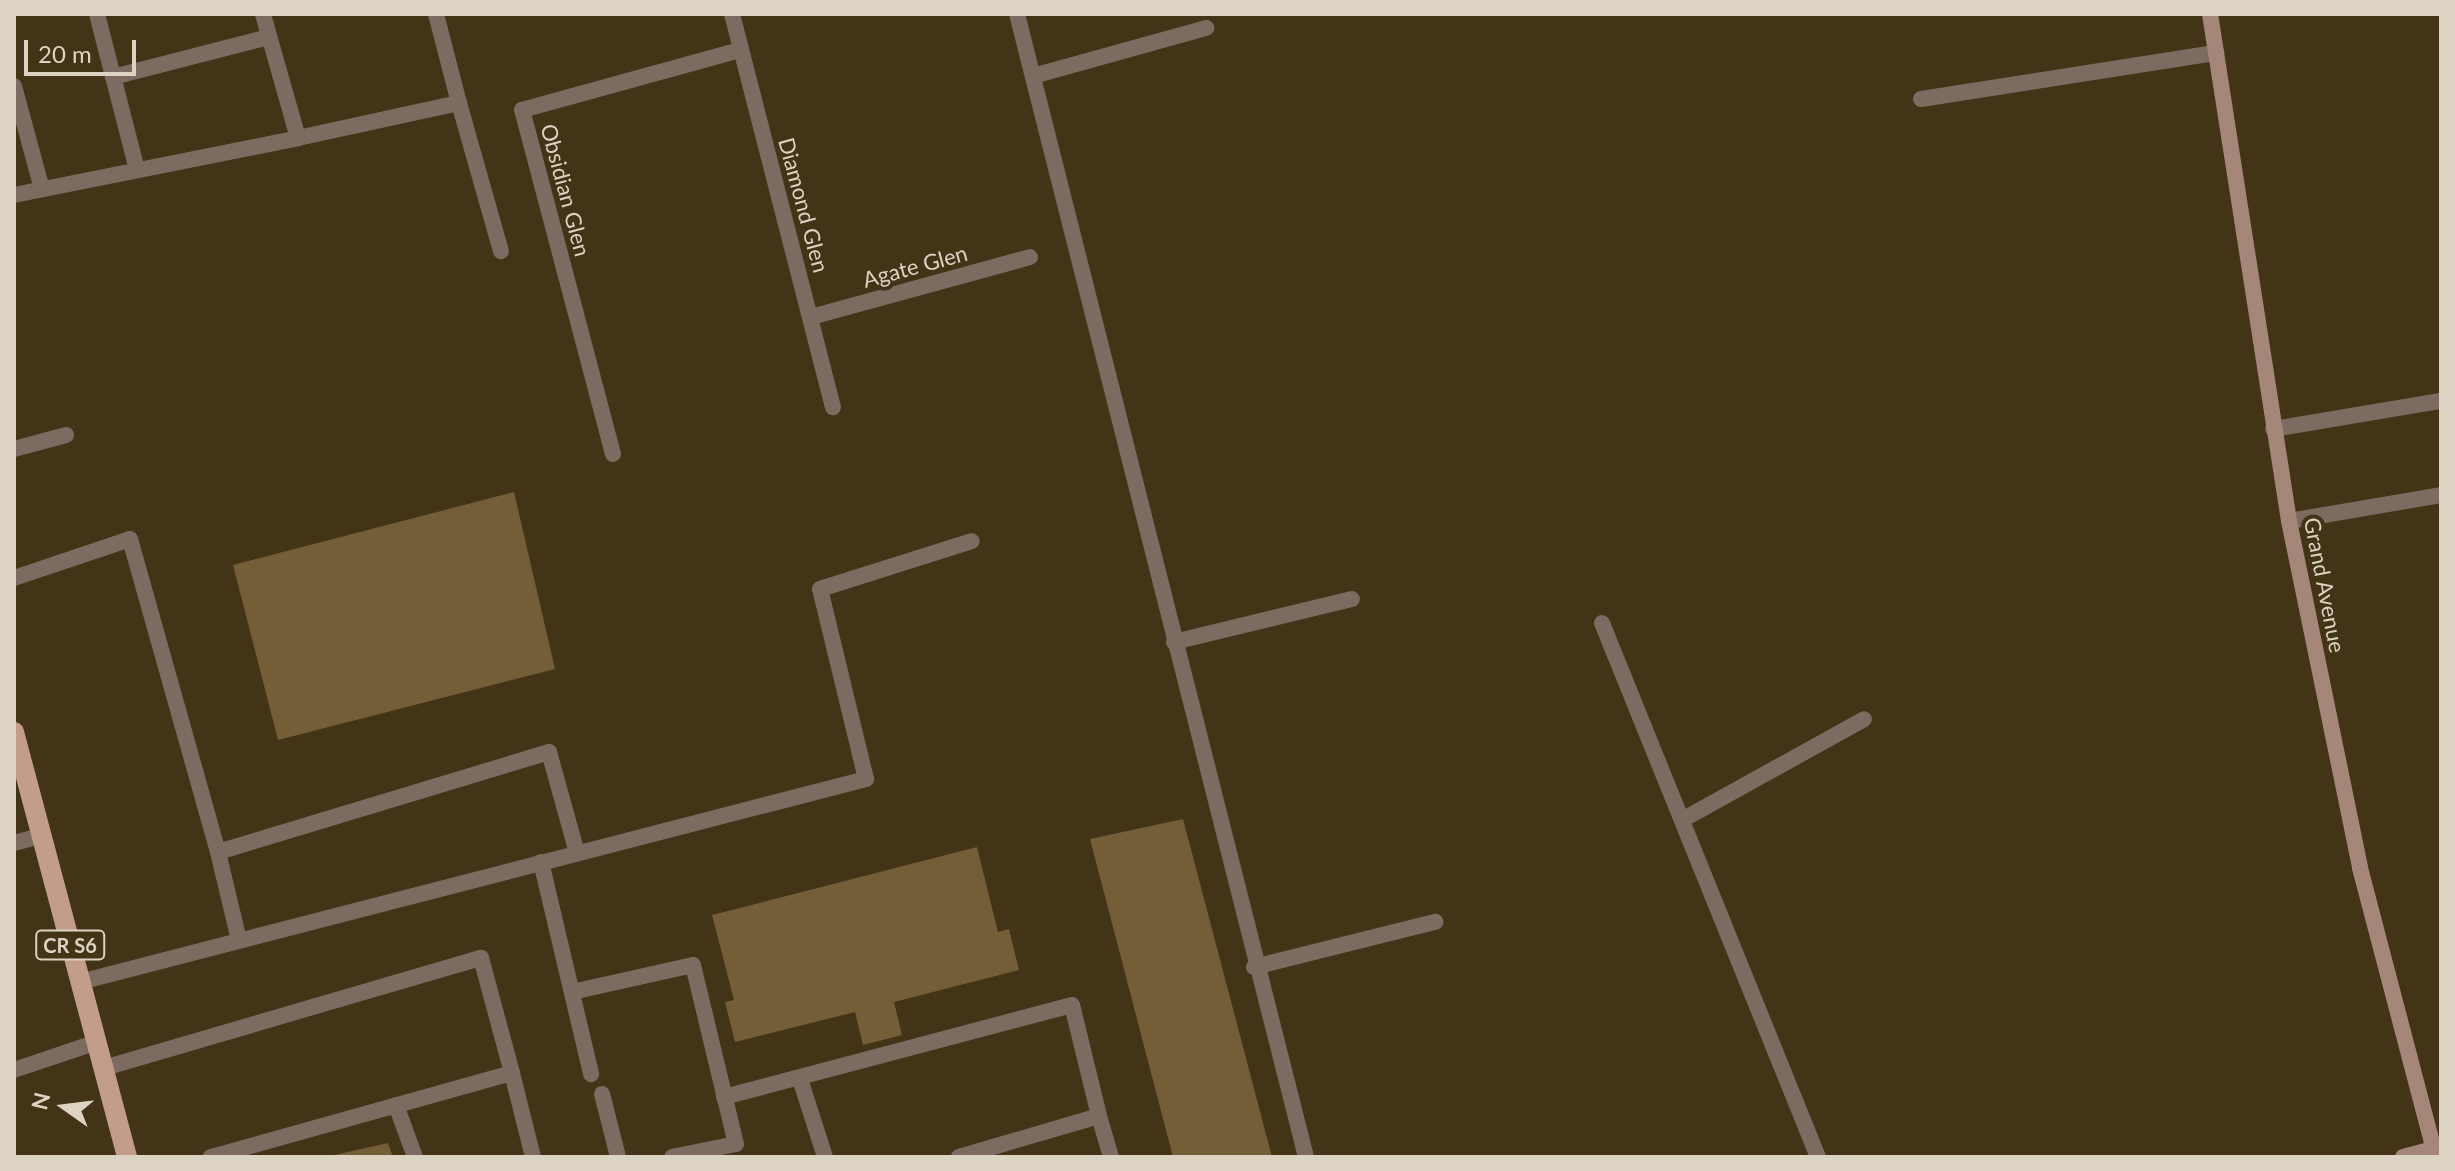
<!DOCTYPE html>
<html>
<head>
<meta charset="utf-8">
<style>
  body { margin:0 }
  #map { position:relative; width:2455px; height:1171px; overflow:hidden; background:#433417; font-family:Lato,sans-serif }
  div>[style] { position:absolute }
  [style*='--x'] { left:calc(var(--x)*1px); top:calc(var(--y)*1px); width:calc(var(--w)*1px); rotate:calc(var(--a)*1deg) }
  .building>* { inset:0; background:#735e37 }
  .lane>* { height:16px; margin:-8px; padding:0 8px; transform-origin:8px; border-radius:8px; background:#7d6b61 }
  .street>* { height:16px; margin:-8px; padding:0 8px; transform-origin:8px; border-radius:8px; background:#7d6b61 }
  .secondary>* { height:16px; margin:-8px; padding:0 8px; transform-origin:8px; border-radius:8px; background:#a48778 }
  .primary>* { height:20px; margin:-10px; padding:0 10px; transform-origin:10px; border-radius:10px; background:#c29d8a }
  span { translate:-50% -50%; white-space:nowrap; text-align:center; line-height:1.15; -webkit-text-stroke:8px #433417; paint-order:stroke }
  .shield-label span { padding:2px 6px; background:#433417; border:2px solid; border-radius:6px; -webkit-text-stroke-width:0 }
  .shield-label { font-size:20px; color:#dcd3c3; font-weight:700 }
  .street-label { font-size:22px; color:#dcd3c3 }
  .frame { position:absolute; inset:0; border:16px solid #dcd3c3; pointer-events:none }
  .north { position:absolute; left:24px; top:1067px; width:80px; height:80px; -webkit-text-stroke:6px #433417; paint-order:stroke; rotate:284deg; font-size:22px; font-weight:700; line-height:32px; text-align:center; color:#dcd3c3 }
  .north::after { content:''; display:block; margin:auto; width:28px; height:36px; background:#dcd3c3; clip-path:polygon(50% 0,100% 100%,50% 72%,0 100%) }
  .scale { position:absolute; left:24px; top:40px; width:112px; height:36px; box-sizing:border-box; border:4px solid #dcd3c3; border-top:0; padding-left:10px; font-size:24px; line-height:28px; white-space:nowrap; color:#dcd3c3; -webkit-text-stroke:6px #433417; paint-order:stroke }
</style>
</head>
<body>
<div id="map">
  <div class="building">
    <div style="clip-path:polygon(514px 492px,555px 669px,278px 740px,233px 565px)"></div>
    <div style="clip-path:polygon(1183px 819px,1272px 1157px,1173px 1157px,1090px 839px)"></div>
    <div style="clip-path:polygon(977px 847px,998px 932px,1009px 929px,1019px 970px,894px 1002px,902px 1035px,863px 1045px,855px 1012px,735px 1042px,725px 1002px,734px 1000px,712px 915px)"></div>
    <div style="clip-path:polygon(388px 1143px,393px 1157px,330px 1157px,330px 1156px)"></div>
  </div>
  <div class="lane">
    <div style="--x:97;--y:14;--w:161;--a:75.6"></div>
    <div style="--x:1017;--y:14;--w:1179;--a:75.81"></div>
    <div style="--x:1033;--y:76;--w:180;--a:-15.5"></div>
    <div style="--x:113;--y:77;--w:161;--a:-14.4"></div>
    <div style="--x:14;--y:86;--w:107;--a:74.8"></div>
    <div style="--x:1921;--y:99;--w:299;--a:-8.9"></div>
    <div style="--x:459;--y:103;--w:154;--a:74.2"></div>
    <div style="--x:298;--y:138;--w:165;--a:-12.3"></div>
    <div style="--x:459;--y:103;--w:92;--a:-104.5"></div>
    <div style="--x:14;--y:195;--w:290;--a:-11.3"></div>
    <div style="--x:298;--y:138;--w:129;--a:-105.8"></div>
    <div style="--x:2273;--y:429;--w:170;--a:-9.5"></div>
    <div style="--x:14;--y:449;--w:54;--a:-15.1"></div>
    <div style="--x:2289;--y:521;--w:154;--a:-9.7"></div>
    <div style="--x:14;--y:578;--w:122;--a:-18.6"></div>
    <div style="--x:130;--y:539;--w:325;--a:74.3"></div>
    <div style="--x:218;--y:852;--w:346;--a:-16.8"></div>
    <div style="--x:549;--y:752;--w:105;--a:74.5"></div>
    <div style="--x:1602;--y:623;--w:576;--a:67.98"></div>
    <div style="--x:1174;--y:642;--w:183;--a:-13.6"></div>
    <div style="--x:1682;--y:820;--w:208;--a:-29"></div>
    <div style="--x:14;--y:843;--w:28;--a:-15"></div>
    <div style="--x:218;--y:852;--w:90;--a:76.6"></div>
    <div style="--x:541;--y:862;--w:218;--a:76.7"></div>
    <div style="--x:1254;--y:967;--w:187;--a:-14"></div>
    <div style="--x:80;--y:982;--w:812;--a:-14.48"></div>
    <div style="--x:866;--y:779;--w:195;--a:-103.6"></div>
    <div style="--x:820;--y:589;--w:159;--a:-17.5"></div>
    <div style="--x:572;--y:992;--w:124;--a:-12.6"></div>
    <div style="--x:693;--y:965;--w:184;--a:76.5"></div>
    <div style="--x:736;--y:1144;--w:65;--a:168.5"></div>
    <div style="--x:104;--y:1068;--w:393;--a:-16.3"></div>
    <div style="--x:481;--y:958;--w:119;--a:74.9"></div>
    <div style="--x:512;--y:1073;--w:313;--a:164.4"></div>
    <div style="--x:14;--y:1070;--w:88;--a:-18.6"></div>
    <div style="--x:512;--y:1073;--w:87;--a:76"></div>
    <div style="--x:800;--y:1079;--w:82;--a:72.2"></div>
    <div style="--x:602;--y:1094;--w:65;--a:75.7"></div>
    <div style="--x:724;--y:1097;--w:360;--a:-14.8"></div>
    <div style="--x:1072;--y:1005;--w:114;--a:76.3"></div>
    <div style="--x:1099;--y:1116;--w:146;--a:163.7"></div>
    <div style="--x:396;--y:1105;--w:55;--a:69.9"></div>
    <div style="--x:1099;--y:1116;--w:43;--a:73.7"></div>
  </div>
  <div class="street">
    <div style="--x:732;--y:14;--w:406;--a:75.6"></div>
    <div style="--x:811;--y:317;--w:227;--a:-15.3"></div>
    <div style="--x:613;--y:454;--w:356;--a:-104.8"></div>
    <div style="--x:522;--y:110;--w:226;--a:-15.4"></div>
  </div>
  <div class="secondary">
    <div style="--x:2210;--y:14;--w:513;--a:81.14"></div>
    <div style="--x:2289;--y:521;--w:354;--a:78.4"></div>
    <div style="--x:2360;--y:868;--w:299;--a:75.3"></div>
    <div style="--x:2403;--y:1157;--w:39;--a:-15"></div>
  </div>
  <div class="primary">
    <div style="--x:14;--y:732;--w:440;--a:75.1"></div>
  </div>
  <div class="shield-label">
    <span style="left:70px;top:945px">CR S6</span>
  </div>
  <div class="street-label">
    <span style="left:566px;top:190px;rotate:75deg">Obsidian Glen</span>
    <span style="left:804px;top:205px;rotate:75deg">Diamond Glen</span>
    <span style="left:915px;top:266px;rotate:-15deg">Agate Glen</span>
    <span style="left:2325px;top:585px;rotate:79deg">Grand Avenue</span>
  </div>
  <div class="frame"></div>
  <div class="north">N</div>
  <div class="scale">20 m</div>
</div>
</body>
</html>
